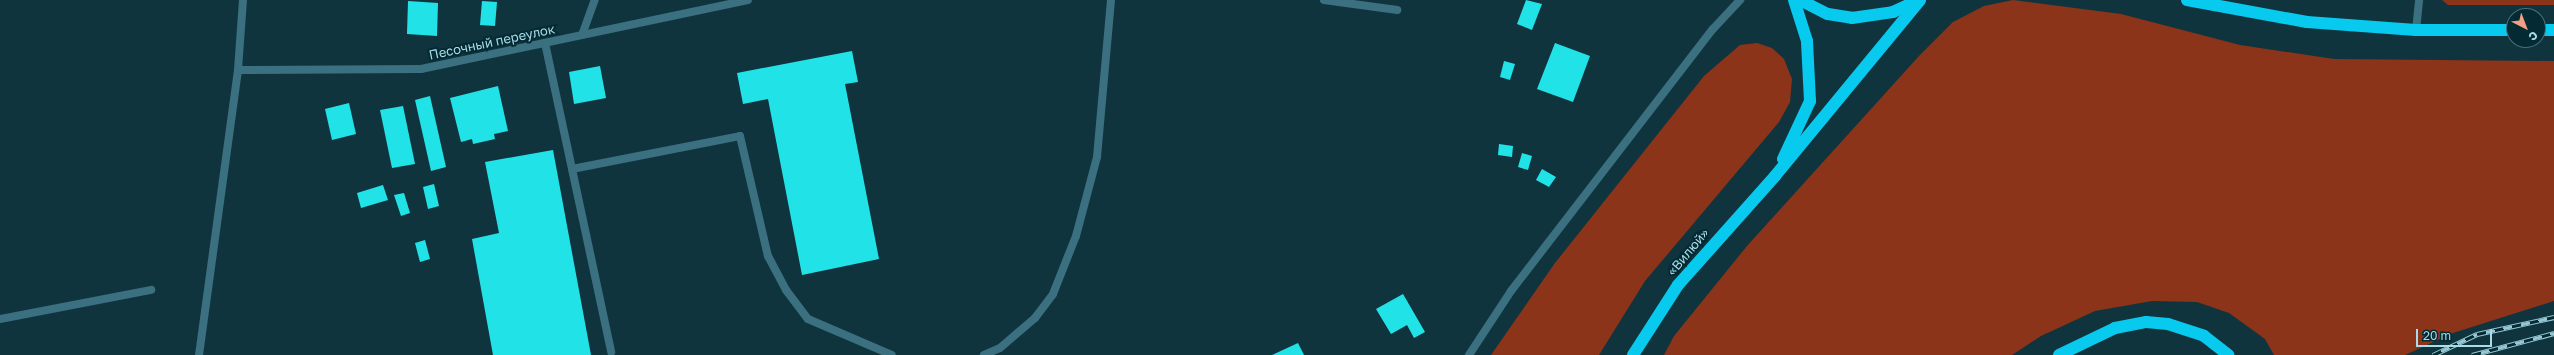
<!DOCTYPE html>
<html>
<head>
<meta charset="utf-8">
<style>
  body { margin:0 }
  #map { position:relative; width:2554px; height:355px; overflow:hidden; background:#10343d; font-family:"Golos Text",sans-serif }
  div>[style] { position:absolute }
  [style*='--x'] { left:calc(var(--x)*1px); top:calc(var(--y)*1px); width:calc(var(--w)*1px); rotate:calc(var(--a)*1deg) }
  .green>* { inset:0; background:#8b341a }
  .building>* { inset:0; background:#21e3e7 }
  .lane>* { height:8px; margin:-4px; padding:0 4px; transform-origin:4px; border-radius:4px; background:#3a707f }
  .street>* { height:8px; margin:-4px; padding:0 4px; transform-origin:4px; border-radius:4px; background:#3a707f }
  .highway>* { height:12px; margin:-6px; padding:0 6px; transform-origin:6px; border-radius:6px; background:#08caef }
  .rail>* { height:4.5px; margin-top:-2.25px; transform-origin:0; background:repeating-linear-gradient(90deg,#042a33 0 9px,#96c7d4 0 18px); box-sizing:border-box; border-block:1px solid #96c7d4 }
  span { translate:-50% -50%; white-space:nowrap; text-align:center; line-height:1.15; -webkit-text-stroke:4px #042a33; paint-order:stroke }
  .street-label { font-size:13px; color:#a9dbe9 }
  .north { position:absolute; left:2506px; top:8px; width:40px; height:40px; box-sizing:border-box; background:#042a33; border:1px solid #46717c; border-radius:50%; rotate:138deg; font-size:11px; font-weight:700; line-height:16px; text-align:center; color:#a9dbe9 }
  .north::after { content:''; display:block; margin:auto; width:14px; height:18px; background:#f39f86; clip-path:polygon(50% 0,100% 100%,50% 72%,0 100%) }
  .scale { position:absolute; left:2416px; top:329px; width:76px; height:18px; box-sizing:border-box; border:2px solid #a9dbe9; border-top:0; padding-left:5px; font-size:12px; line-height:14px; white-space:nowrap; color:#a9dbe9; -webkit-text-stroke:3px #042a33; paint-order:stroke }
</style>
</head>
<body>
<div id="map">
  <div class="green">
    <div style="clip-path:polygon(2013px 0,2121px 14px,2240px 45px,2334px 59px,2554px 61px,2554px 301px,2453px 333px,2405px 355px,2274px 355px,2265px 339px,2229px 313px,2197px 302px,2152px 301px,2095px 311px,2041px 336px,2012px 355px,1664px 355px,1674px 336px,1747px 246px,1919px 56px,1953px 22px,1984px 6px)"></div>
    <div style="clip-path:polygon(2442px 0,2554px 0,2554px 5px,2448px 5px)"></div>
    <div style="clip-path:polygon(1757px 43px,1772px 48px,1784px 59px,1792px 79px,1790px 102px,1779px 122px,1645px 281px,1599px 355px,1491px 355px,1555px 263px,1704px 76px,1740px 45px)"></div>
  </div>
  <div class="building">
    <div style="clip-path:polygon(1526px 0,1542px 4px,1532px 30px,1517px 24px)"></div>
    <div style="clip-path:polygon(408px 1px,438px 3px,437px 36px,407px 34px)"></div>
    <div style="clip-path:polygon(482px 1px,497px 2px,495px 26px,480px 25px)"></div>
    <div style="clip-path:polygon(1555px 43px,1590px 56px,1573px 102px,1537px 89px)"></div>
    <div style="clip-path:polygon(852px 51px,858px 82px,845px 84px,879px 259px,802px 275px,768px 99px,743px 104px,737px 73px)"></div>
    <div style="clip-path:polygon(1504px 61px,1515px 64px,1510px 80px,1500px 77px)"></div>
    <div style="clip-path:polygon(600px 66px,606px 98px,574px 104px,569px 72px)"></div>
    <div style="clip-path:polygon(498px 86px,508px 131px,494px 134px,495px 139px,473px 144px,472px 139px,461px 142px,450px 98px)"></div>
    <div style="clip-path:polygon(430px 96px,446px 167px,431px 171px,415px 100px)"></div>
    <div style="clip-path:polygon(349px 103px,356px 134px,332px 140px,325px 109px)"></div>
    <div style="clip-path:polygon(403px 106px,415px 164px,392px 168px,380px 110px)"></div>
    <div style="clip-path:polygon(1499px 144px,1513px 146px,1512px 157px,1498px 155px)"></div>
    <div style="clip-path:polygon(553px 150px,591px 355px,493px 355px,472px 239px,499px 233px,485px 162px)"></div>
    <div style="clip-path:polygon(1522px 153px,1532px 156px,1528px 170px,1518px 167px)"></div>
    <div style="clip-path:polygon(1542px 169px,1556px 177px,1549px 187px,1536px 180px)"></div>
    <div style="clip-path:polygon(434px 184px,439px 206px,428px 209px,423px 187px)"></div>
    <div style="clip-path:polygon(383px 185px,388px 200px,361px 208px,357px 193px)"></div>
    <div style="clip-path:polygon(404px 193px,410px 213px,401px 216px,394px 195px)"></div>
    <div style="clip-path:polygon(425px 240px,430px 259px,420px 262px,415px 243px)"></div>
    <div style="clip-path:polygon(1403px 294px,1425px 332px,1414px 338px,1407px 325px,1391px 334px,1376px 309px)"></div>
    <div style="clip-path:polygon(1298px 343px,1304px 355px,1272px 355px)"></div>
  </div>
  <div class="lane">
    <div style="--x:1324;--y:0;--w:74;--a:7.8"></div>
    <div style="--x:2416;--y:30;--w:30;--a:-84"></div>
    <div style="--x:582;--y:35;--w:37;--a:-70"></div>
    <div style="--x:545;--y:43;--w:316;--a:77.9"></div>
    <div style="--x:572;--y:169;--w:171;--a:-11.1"></div>
    <div style="--x:740;--y:136;--w:123;--a:76.9"></div>
    <div style="--x:768;--y:256;--w:38;--a:62"></div>
    <div style="--x:786;--y:290;--w:36;--a:53"></div>
    <div style="--x:808;--y:319;--w:91;--a:23.2"></div>
    <div style="--x:0;--y:319;--w:154;--a:-10.9"></div>
    <div style="--x:199;--y:355;--w:288;--a:-82.2"></div>
    <div style="--x:984;--y:355;--w:17;--a:-24"></div>
    <div style="--x:1000;--y:348;--w:46;--a:-40.6"></div>
    <div style="--x:1035;--y:318;--w:30;--a:-53"></div>
    <div style="--x:1053;--y:294;--w:62;--a:-68.4"></div>
    <div style="--x:1076;--y:236;--w:82;--a:-75.1"></div>
    <div style="--x:1097;--y:157;--w:158;--a:-84.9"></div>
  </div>
  <div class="street">
    <div style="--x:243;--y:0;--w:70;--a:94.1"></div>
    <div style="--x:238;--y:70;--w:183;--a:-0.3"></div>
    <div style="--x:421;--y:69;--w:334;--a:-11.9"></div>
    <div style="--x:1469;--y:355;--w:77;--a:-56.7"></div>
    <div style="--x:1511;--y:291;--w:331;--a:-52.4"></div>
    <div style="--x:1713;--y:29;--w:40;--a:-47"></div>
  </div>
  <div class="highway">
    <div style="--x:1800;--y:0;--w:31;--a:27"></div>
    <div style="--x:1828;--y:14;--w:24;--a:9"></div>
    <div style="--x:1852;--y:18;--w:41;--a:-8.3"></div>
    <div style="--x:1893;--y:12;--w:21;--a:-25"></div>
    <div style="--x:2187;--y:0;--w:122;--a:10.4"></div>
    <div style="--x:2307;--y:22;--w:109;--a:4.2"></div>
    <div style="--x:2416;--y:30;--w:98;--a:0"></div>
    <div style="--x:2538;--y:30;--w:16;--a:0"></div>
    <div style="--x:1783;--y:159;--w:64;--a:-65"></div>
    <div style="--x:1810;--y:101;--w:60;--a:-92.9"></div>
    <div style="--x:1807;--y:41;--w:43;--a:-107.6"></div>
    <div style="--x:1633;--y:355;--w:83;--a:-57.3"></div>
    <div style="--x:1678;--y:285;--w:146;--a:-48.3"></div>
    <div style="--x:1775;--y:176;--w:228;--a:-50.5"></div>
    <div style="--x:2059;--y:355;--w:62;--a:-25.7"></div>
    <div style="--x:2115;--y:328;--w:32;--a:-11"></div>
    <div style="--x:2146;--y:322;--w:22;--a:5"></div>
    <div style="--x:2168;--y:324;--w:38;--a:18"></div>
    <div style="--x:2204;--y:336;--w:31;--a:38"></div>
  </div>
  <div class="rail">
    <div style="--x:2433;--y:355;--w:49;--a:-25.5"></div>
    <div style="--x:2477;--y:334;--w:79;--a:-12.4"></div>
    <div style="--x:2472;--y:355;--w:85;--a:-15"></div>
  </div>
  <div class="street-label">
    <span style="left:492px;top:42px;rotate:-12deg">Песочный переулок</span>
    <span style="left:1688px;top:252px;rotate:-50deg">«Вилюй»</span>
  </div>
  <div class="north">С</div>
  <div class="scale">20 m</div>
</div>
</body>
</html>
